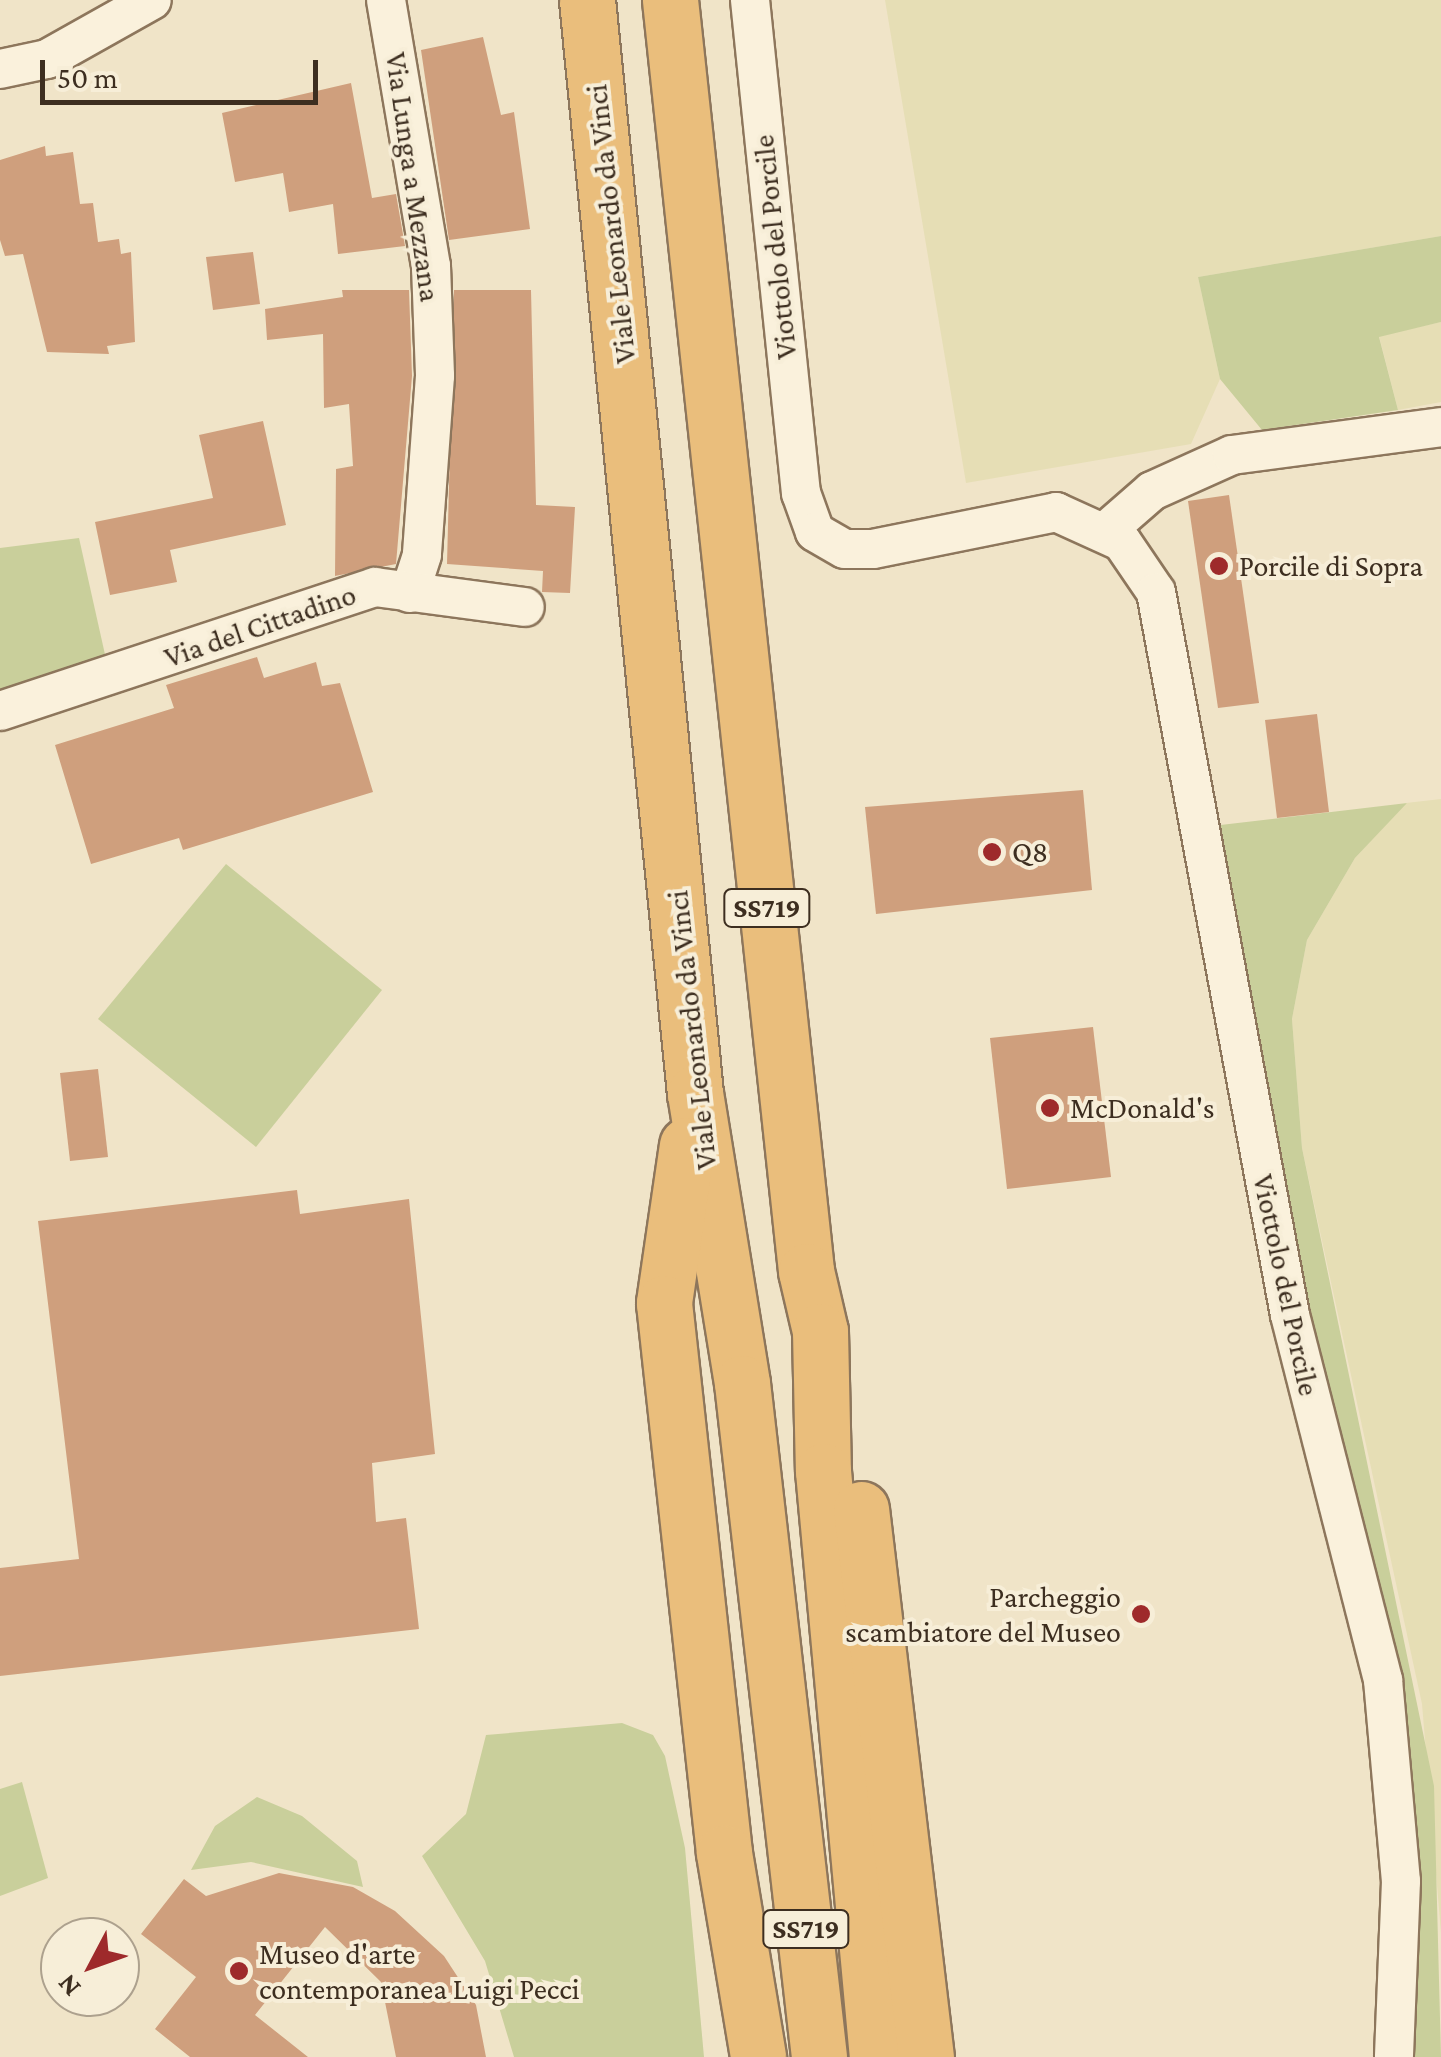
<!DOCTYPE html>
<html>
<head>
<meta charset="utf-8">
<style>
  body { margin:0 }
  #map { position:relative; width:1441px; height:2057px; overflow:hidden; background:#f0e4c8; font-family:"Crimson Pro",serif }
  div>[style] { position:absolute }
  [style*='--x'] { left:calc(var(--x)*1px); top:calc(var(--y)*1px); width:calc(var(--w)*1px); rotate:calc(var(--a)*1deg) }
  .farmland>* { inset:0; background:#e6deb5 }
  .green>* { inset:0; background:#c9cf9b }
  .building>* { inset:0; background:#cf9f7d }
  .roads { filter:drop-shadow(2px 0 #8d765c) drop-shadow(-2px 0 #8d765c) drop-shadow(0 2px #8d765c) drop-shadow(0 -2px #8d765c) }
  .minor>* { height:38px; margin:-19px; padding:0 19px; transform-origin:19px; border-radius:19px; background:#faf1dc }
  .trunk>* { height:55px; margin:-27.5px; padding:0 27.5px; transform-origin:27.5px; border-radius:27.5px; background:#eabe7c }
  .dots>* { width:28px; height:28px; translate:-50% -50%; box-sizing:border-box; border:5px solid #f7eed8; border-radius:50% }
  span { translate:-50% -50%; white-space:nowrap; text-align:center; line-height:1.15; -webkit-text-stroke:8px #f7eed8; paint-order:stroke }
  .shield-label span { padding:2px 8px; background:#f7eed8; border:2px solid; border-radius:8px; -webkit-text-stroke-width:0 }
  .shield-label { font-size:28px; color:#3d2e20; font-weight:700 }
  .street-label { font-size:30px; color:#3d2e20 }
  .poi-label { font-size:30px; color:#3d2e20 }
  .left { translate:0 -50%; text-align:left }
  .right { translate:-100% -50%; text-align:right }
  .north { position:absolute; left:40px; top:1917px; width:100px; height:100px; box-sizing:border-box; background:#f7eed8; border:2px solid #ada18e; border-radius:50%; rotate:229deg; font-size:28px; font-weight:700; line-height:40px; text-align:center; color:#3d2e20 }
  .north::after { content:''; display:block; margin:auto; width:35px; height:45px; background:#9e2a2b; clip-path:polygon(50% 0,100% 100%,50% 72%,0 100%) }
  .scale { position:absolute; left:40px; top:60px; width:278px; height:45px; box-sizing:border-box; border:5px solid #3d2e20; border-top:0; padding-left:12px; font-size:30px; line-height:35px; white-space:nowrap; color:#3d2e20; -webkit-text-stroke:8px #f7eed8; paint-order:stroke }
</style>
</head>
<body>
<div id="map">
  <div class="farmland">
    <div style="clip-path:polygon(885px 0,1441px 0,1441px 236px,1198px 277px,1220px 379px,1191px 444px,966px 483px)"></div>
    <div style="clip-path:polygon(1441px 322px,1441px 402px,1398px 410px,1379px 336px)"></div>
    <div style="clip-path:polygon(1441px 799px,1441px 1933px,1422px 1704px,1302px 1148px,1292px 1019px,1307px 940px,1355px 858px,1406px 803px)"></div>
  </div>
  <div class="green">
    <div style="clip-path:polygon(1441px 236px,1441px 322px,1379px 337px,1398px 410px,1262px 430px,1220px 379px,1198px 277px)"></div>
    <div style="clip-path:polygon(79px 538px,106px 659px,0 690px,0 548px)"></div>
    <div style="clip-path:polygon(1441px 799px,1407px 803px,1355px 858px,1307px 940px,1292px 1019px,1302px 1148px,1434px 1786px,1441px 2057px,1414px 2057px,1416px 1916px,1212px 826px)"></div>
    <div style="clip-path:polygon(226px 864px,382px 990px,256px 1147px,98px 1019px)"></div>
    <div style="clip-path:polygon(622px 1723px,653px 1735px,665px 1756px,685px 1848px,704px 2057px,514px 2057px,485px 1961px,422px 1856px,466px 1814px,486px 1735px)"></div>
    <div style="clip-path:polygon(22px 1782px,48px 1878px,0 1896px,0 1789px)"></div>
    <div style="clip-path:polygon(257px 1797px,302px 1816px,357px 1861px,363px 1887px,251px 1862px,191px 1870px,215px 1826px)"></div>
  </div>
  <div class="building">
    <div style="clip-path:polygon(483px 37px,501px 115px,514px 112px,530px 229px,449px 240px,421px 50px)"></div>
    <div style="clip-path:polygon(351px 83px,372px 198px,396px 194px,405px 246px,338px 254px,333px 204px,289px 212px,283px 173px,235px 182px,222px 113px)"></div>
    <div style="clip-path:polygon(45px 146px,46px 156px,73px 152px,80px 204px,93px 203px,98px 242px,119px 239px,121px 254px,131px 252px,135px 342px,107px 346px,109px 354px,47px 352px,23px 254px,5px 256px,0 240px,0 160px)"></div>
    <div style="clip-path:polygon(253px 252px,260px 304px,213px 310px,206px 257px)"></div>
    <div style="clip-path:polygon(342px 290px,409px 290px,412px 376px,396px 564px,335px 576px,336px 469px,353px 466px,349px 404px,324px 408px,323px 334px,267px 340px,265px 309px,343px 297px)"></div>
    <div style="clip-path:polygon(454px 290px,531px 290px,536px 505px,575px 507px,570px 593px,542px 592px,543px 571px,447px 564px)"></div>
    <div style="clip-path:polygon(263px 421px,286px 525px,170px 550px,177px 582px,110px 595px,95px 522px,213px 498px,199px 435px)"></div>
    <div style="clip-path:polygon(1229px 495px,1259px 703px,1218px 708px,1188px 501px)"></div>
    <div style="clip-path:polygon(257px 657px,264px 678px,316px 662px,322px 686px,340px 683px,373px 792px,183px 850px,179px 838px,91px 864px,55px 745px,174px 708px,166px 685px)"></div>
    <div style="clip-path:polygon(1317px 714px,1329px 812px,1277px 818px,1265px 720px)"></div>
    <div style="clip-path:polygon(1083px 790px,1092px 890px,876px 914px,865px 807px)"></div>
    <div style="clip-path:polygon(1093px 1027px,1111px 1177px,1007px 1189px,990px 1038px)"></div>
    <div style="clip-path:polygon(98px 1069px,108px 1157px,70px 1161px,60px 1073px)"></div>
    <div style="clip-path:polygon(297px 1190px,300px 1214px,409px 1199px,435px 1454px,372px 1463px,376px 1522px,406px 1518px,419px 1629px,0 1676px,0 1568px,79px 1559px,38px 1221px)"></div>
    <div style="clip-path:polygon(279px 1873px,353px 1887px,395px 1911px,444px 1956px,476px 2005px,486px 2057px,396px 2057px,381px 1982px,325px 1927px,255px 2015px,308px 2057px,190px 2057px,155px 2029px,196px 1977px,141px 1934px,184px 1879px,206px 1896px)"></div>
  </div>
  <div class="roads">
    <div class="minor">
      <div style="--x:386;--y:0;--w:270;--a:80.4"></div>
      <div style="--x:431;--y:266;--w:110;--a:87.9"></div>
      <div style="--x:435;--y:376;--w:179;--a:94.2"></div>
      <div style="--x:422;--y:555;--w:40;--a:108"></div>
      <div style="--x:750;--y:0;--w:496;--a:84.1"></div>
      <div style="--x:801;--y:493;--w:41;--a:70.3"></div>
      <div style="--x:815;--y:532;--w:34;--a:30"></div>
      <div style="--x:845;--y:549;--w:28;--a:0"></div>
      <div style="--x:873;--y:549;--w:187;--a:-11.4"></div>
      <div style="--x:1056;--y:512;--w:72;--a:24.4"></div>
      <div style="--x:1122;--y:542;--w:60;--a:55.8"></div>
      <div style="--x:1156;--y:592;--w:735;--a:79.5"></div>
      <div style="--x:1290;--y:1315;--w:377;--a:75.7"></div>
      <div style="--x:1383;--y:1680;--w:202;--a:84.9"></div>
      <div style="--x:1401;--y:1881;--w:176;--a:92.3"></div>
      <div style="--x:0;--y:69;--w:48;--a:-12"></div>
      <div style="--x:47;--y:59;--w:120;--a:-29.3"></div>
      <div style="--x:1105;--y:532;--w:62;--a:-41.1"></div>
      <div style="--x:1152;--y:491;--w:88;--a:-24.2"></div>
      <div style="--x:1232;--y:455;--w:211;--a:-7.6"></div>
      <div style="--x:0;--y:711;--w:395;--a:-18.3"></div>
      <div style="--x:375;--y:587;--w:151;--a:7.6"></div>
    </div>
    <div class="trunk">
      <div style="--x:587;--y:0;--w:1098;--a:84.36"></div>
      <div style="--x:695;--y:1093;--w:294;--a:80.8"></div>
      <div style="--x:742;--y:1383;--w:678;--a:83.48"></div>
      <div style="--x:670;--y:0;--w:1278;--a:83.89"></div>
      <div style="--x:806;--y:1271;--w:62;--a:76.9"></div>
      <div style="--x:820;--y:1331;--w:140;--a:88.8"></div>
      <div style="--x:823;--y:1471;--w:588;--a:84.74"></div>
      <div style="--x:687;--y:1145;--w:160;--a:98.3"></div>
      <div style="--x:664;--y:1303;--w:553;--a:83.77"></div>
      <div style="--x:724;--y:1853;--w:207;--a:80.5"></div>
      <div style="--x:861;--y:1509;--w:552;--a:83.24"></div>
    </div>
  </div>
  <div class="dots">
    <div style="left:1219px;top:566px;background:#9e2a2b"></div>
    <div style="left:992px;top:852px;background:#9e2a2b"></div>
    <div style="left:1050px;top:1108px;background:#9e2a2b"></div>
    <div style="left:1141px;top:1614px;background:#9e2a2b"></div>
    <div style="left:239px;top:1971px;background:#9e2a2b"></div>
  </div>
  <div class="shield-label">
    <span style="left:767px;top:908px">SS719</span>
    <span style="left:806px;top:1929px">SS719</span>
  </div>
  <div class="street-label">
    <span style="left:413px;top:177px;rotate:82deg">Via Lunga a Mezzana</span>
    <span style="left:611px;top:224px;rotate:-96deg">Viale Leonardo da Vinci</span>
    <span style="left:775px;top:247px;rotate:-96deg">Viottolo del Porcile</span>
    <span style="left:260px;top:626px;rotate:-19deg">Via del Cittadino</span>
    <span style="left:692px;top:1030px;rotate:-96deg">Viale Leonardo da Vinci</span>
    <span style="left:1286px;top:1285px;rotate:78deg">Viottolo del Porcile</span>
  </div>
  <div class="poi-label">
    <span class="left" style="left:1239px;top:566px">Porcile di Sopra</span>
    <span class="left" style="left:1012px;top:852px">Q8</span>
    <span class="left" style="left:1070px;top:1108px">McDonald's</span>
    <span class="right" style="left:1121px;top:1614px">Parcheggio<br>scambiatore del Museo</span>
    <span class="left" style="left:259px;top:1971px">Museo d'arte<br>contemporanea Luigi Pecci</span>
  </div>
  <div class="north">N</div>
  <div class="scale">50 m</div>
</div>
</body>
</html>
